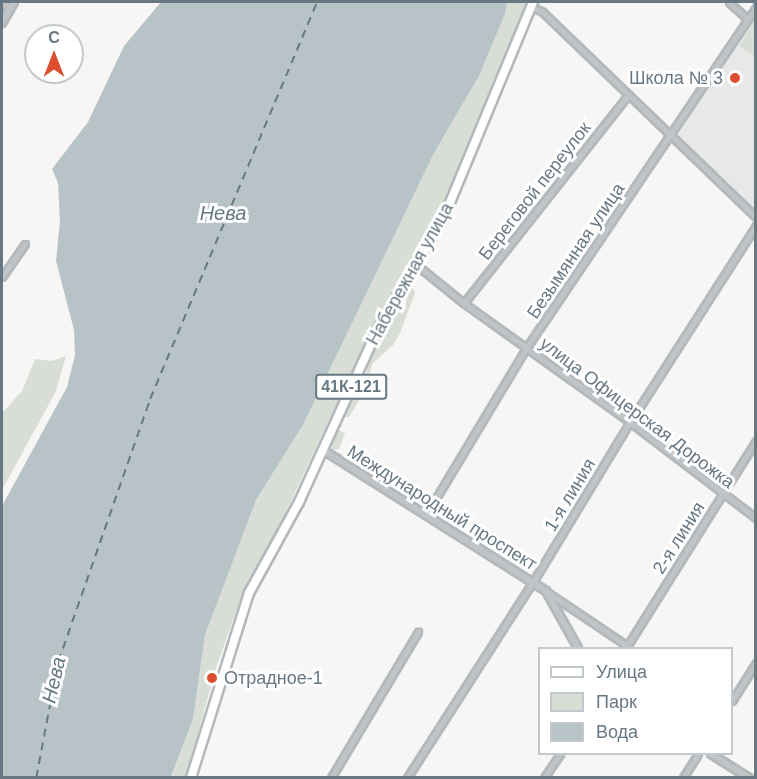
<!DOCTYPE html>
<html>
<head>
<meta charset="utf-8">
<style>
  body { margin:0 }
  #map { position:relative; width:757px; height:779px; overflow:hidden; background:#f7f6f4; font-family:Helvetica,sans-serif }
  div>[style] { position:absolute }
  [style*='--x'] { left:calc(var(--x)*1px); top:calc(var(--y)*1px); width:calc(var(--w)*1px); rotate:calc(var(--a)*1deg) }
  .built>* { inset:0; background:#e7e8e7 }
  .green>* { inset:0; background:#d8ddd5 }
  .water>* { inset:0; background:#b7c3c7 }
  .ferry>* { height:1.5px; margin-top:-0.75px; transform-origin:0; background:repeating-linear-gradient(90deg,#63797f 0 8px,transparent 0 14px) }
  .roads { filter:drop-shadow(2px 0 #b3b8bb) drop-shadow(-2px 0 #b3b8bb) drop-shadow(0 2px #b3b8bb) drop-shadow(0 -2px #b3b8bb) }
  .minor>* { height:4.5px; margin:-2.25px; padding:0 2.25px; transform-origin:2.25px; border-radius:2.25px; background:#c0c4c7 }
  .tertiary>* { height:6px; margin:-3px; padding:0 3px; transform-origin:3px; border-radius:3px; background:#c0c4c7 }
  .primary>* { height:8px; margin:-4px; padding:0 4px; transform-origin:4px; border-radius:4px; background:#fff }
  .dots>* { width:16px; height:16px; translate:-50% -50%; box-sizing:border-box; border:3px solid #fff; border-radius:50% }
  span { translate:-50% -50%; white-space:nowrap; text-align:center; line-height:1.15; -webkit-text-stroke:6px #fff; paint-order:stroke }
  .shield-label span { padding:2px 4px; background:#fff; border:2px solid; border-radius:4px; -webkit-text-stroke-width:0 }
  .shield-label { font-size:16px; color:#677883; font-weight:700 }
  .poi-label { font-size:18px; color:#677883 }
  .right { translate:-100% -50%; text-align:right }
  .left { translate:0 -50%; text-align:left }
  .street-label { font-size:18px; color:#677883 }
  .water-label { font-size:20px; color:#63797f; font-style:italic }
  .frame { position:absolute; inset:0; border:3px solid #677883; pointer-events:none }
  .legend { position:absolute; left:538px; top:647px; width:195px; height:108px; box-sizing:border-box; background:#fff; border:2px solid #c2c9cd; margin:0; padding:8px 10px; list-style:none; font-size:18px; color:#677883 }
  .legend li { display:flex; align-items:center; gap:12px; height:30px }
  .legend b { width:30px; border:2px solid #c2c9cd }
  .north { position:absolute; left:24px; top:24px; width:60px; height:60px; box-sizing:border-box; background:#fff; border:2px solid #c2c9cd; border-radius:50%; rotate:0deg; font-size:16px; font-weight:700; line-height:24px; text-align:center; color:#677883 }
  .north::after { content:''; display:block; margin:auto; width:21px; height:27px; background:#dc4e2f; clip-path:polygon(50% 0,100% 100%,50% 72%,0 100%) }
</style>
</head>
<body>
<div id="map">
  <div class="built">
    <div style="clip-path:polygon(754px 19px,755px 20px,755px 211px,677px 136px)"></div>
  </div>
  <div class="green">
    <div style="clip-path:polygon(507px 2px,527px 2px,438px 217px,372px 327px,280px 525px,243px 592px,216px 668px,186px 777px,171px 778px,193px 719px,205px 635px,256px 500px,303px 425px,433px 155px,479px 76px,505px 14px)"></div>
    <div style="clip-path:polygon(755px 21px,756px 21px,755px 57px,739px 46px)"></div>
    <div style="clip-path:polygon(413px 288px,415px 293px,400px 333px,393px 345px,373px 363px,364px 392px,349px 417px,345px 417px,353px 393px,361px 377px,367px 373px,367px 360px,378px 339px,387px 334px,388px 322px,393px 319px,396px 308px,399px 305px,405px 309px,408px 289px)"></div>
    <div style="clip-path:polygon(66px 356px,56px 391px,2px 490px,2px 413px,22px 391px,35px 359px,52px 361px)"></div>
    <div style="clip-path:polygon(338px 430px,345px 433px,339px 449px,333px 450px,331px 440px)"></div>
  </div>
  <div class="water">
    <div style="clip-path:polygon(161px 2px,507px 2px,505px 14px,479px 76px,433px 155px,303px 425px,256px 500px,205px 635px,193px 719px,171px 777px,2px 777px,2px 506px,67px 387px,75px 355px,74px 330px,56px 261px,60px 221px,58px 183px,52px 169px,88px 122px,124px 46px)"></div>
  </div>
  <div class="ferry">
    <div style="--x:36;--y:778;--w:118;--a:-79.3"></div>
    <div style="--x:58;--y:662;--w:279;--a:-70.7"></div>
    <div style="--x:150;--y:399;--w:431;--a:-67.2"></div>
  </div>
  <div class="roads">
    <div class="minor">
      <div style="--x:4;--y:2;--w:9;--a:58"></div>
      <div style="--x:729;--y:2;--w:25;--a:42"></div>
      <div style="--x:531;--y:6;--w:13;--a:27"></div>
      <div style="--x:543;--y:12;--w:296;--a:43.9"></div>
      <div style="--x:417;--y:265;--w:60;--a:39"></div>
      <div style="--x:464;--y:303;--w:204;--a:35.6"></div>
      <div style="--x:630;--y:422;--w:158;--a:37.3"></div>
      <div style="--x:2;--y:277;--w:40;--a:-55.1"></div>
      <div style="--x:464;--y:303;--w:265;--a:-51.7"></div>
      <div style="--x:426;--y:515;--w:196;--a:-59"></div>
      <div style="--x:527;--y:347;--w:410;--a:-56"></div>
      <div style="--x:546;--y:591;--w:99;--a:33.9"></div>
      <div style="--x:626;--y:648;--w:244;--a:-57.9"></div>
      <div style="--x:732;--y:701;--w:45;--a:-57.7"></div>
      <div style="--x:331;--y:778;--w:170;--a:-59.2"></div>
      <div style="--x:407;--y:778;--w:233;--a:-57.3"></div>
      <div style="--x:533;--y:582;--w:187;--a:-58.8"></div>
      <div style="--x:630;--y:422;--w:233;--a:-57.3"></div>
      <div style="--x:544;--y:778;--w:29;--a:-56"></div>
      <div style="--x:683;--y:778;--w:28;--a:-58"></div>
    </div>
    <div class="tertiary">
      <div style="--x:2;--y:23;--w:24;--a:-60"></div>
      <div style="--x:323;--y:450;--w:264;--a:32.3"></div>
      <div style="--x:546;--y:591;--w:65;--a:60.7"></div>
      <div style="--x:711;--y:754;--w:45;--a:32.3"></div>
    </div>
    <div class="primary">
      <div style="--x:191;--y:778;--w:194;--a:-72.6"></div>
      <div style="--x:249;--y:593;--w:104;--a:-61.2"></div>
      <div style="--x:299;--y:502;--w:190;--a:-65.5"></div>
      <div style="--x:378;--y:329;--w:130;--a:-59.5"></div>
      <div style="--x:444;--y:217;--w:233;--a:-67.5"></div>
    </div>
  </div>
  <div class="dots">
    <div style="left:735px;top:78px;background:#dc4e2f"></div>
    <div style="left:212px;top:678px;background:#dc4e2f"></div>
  </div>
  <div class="shield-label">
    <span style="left:351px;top:387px">41К-121</span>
  </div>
  <div class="poi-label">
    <span class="right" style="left:723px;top:78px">Школа № 3</span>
    <span class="left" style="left:224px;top:678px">Отрадное-1</span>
  </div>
  <div class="street-label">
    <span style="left:535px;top:191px;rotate:-52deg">Береговой переулок</span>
    <span style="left:576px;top:251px;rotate:-56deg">Безымянная улица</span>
    <span style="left:410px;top:274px;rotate:-61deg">Набережная улица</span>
    <span style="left:637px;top:413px;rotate:37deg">улица Офицерская Дорожка</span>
    <span style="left:570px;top:495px;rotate:-59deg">1-я линия</span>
    <span style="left:442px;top:508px;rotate:32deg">Международный проспект</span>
    <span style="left:679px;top:538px;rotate:-58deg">2-я линия</span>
  </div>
  <div class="water-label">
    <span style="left:223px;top:213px">Нева</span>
    <span style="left:54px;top:680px;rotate:-77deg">Нева</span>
  </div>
  <div class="frame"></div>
  <ul class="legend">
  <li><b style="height:8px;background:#fff"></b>Улица</li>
  <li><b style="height:16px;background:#d8ddd5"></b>Парк</li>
  <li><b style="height:16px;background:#b7c3c7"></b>Вода</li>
  </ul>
  <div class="north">С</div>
</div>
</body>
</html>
